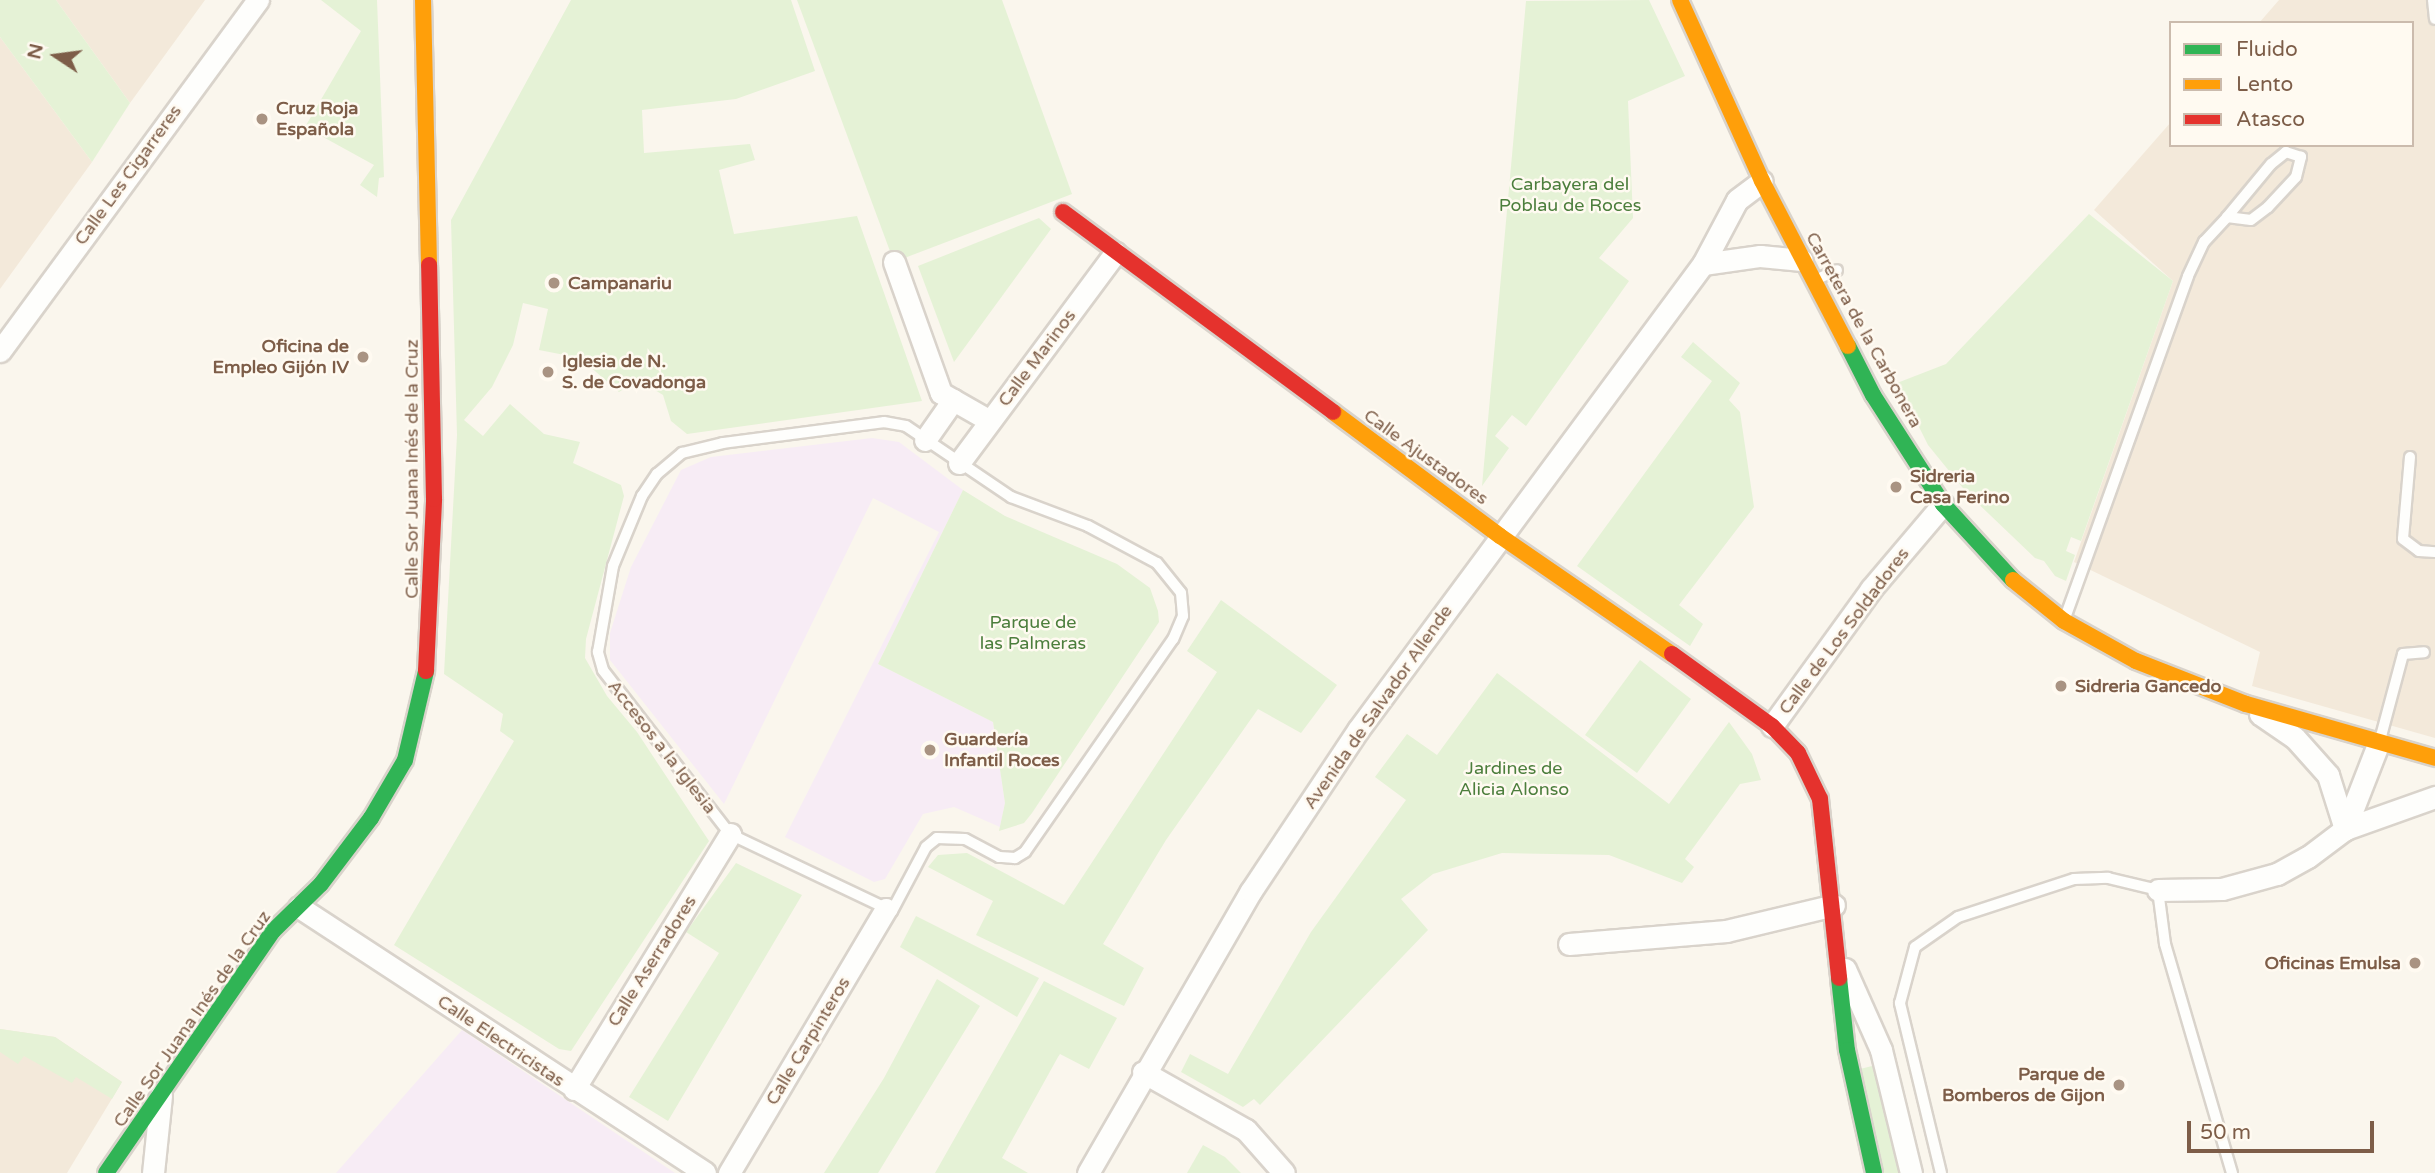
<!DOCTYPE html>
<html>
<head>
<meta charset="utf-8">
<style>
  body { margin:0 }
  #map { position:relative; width:2435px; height:1173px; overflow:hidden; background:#faf6ed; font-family:"Varela Round",sans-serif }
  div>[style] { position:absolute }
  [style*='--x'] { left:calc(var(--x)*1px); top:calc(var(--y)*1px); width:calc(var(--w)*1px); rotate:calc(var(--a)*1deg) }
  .residential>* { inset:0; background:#f3e9da }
  .education>* { inset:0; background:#f7ecf5 }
  .green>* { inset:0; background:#e5f2d6 }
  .roads { filter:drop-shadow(2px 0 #d9d3cb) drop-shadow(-2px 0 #d9d3cb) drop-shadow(0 2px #d9d3cb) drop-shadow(0 -2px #d9d3cb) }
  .lane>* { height:10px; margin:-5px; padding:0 5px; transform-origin:5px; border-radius:5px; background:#fefefc }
  .street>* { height:21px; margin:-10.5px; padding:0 10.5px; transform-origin:10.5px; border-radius:10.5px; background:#fefefc }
  .fast>* { height:16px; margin:-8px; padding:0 8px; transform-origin:8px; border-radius:8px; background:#30b455 }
  .slow>* { height:16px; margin:-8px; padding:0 8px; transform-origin:8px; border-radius:8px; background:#ff9f0a }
  .jam>* { height:16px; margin:-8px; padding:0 8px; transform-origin:8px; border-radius:8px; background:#e5322d }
  .dots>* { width:19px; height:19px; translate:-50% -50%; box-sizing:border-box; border:4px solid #fffaf1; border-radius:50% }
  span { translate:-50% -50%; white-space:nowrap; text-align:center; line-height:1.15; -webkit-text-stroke:5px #fffaf1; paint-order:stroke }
  .poi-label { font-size:18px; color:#7d5d48; font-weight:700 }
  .left { translate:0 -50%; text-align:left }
  .right { translate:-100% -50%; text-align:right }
  .street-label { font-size:18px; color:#7d5d48 }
  .park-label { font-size:18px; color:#4c7e3c }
  .legend { position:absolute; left:2169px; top:21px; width:245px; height:126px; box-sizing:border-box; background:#fffaf1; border:2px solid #cbbbad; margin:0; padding:9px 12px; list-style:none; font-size:21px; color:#7d5d48 }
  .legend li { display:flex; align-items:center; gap:14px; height:35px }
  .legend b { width:35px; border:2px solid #cbbbad }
  .north { position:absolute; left:21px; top:21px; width:70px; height:70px; -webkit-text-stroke:5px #fffaf1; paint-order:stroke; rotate:283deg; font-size:19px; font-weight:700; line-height:28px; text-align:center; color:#7d5d48 }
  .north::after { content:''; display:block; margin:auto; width:24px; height:32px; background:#7d5d48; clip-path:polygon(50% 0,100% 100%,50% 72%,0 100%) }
  .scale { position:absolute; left:2187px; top:1121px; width:187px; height:32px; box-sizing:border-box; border:4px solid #7d5d48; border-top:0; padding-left:9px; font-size:21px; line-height:24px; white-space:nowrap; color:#7d5d48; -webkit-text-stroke:5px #fffaf1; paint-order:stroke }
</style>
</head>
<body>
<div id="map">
  <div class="residential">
    <div style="clip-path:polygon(56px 0,205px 0,130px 103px)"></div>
    <div style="clip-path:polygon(2279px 0,2435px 0,2435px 738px,2252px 686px,2260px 652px,2074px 562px,2173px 281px,2094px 210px,2171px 122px,2171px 145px,2412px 145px,2412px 23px,2259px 23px)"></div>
    <div style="clip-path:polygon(0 37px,92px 162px,0 289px)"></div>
    <div style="clip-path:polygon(0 1029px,55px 1037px,122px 1082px,67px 1173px,0 1173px)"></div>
  </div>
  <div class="education">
    <div style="clip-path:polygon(872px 438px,899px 442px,963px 490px,878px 664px,993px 722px,1005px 803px,1000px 827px,954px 807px,923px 814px,885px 879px,874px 882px,785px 837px,939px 532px,873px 498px,724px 804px,610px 660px,610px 633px,631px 567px,681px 470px,711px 457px)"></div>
    <div style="clip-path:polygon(462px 1030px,675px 1173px,336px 1173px)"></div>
  </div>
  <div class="green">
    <div style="clip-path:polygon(0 0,56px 0,130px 103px,92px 162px,0 37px)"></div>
    <div style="clip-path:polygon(321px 0,377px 0,384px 177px,379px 178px,377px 197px,360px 185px,374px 165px,305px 127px,361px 31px)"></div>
    <div style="clip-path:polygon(571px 0,791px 0,815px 71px,736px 99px,642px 110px,644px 153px,750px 144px,755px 160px,719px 170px,734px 234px,857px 216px,922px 401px,687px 434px,671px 421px,663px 395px,650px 387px,637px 380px,619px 392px,580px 358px,539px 350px,548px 309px,523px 303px,513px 345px,492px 387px,464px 420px,483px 436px,510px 404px,544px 434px,580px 442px,573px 463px,621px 485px,624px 496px,586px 639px,585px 658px,607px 696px,637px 732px,709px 841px,571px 1051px,559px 1049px,394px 945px,514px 741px,500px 731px,503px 714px,444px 674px,457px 435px,451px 220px)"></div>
    <div style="clip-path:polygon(797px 0,1002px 0,1072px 194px,894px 262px)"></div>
    <div style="clip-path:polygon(1649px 0,1685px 76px,1628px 101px,1633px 218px,1599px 258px,1629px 281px,1526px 426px,1512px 415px,1495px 436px,1509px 448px,1482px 486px,1526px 1px)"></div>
    <div style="clip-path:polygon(2089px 214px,2173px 281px,2081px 541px,2071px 537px,2066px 551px,2075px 555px,2066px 581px,2055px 576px,2044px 561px,2035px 558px,1967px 493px,1928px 445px,1897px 383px,1946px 364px)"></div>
    <div style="clip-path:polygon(1039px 218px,1051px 229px,954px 362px,918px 266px)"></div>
    <div style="clip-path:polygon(1693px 342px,1740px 383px,1729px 400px,1740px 412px,1754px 507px,1679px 605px,1703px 624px,1690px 646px,1577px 566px,1712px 381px,1681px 357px)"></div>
    <div style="clip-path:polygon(963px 490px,1005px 516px,1117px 564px,1150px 588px,1158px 611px,1159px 622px,1032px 813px,1024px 823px,999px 831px,1005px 803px,993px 722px,878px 664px)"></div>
    <div style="clip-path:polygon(1221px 600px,1337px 685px,1301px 733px,1258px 709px,1166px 840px,1103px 944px,1144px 968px,1124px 1006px,976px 935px,993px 901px,928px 867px,938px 855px,967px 853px,1064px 905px,1217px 672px,1187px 651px)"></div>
    <div style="clip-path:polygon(1640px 660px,1691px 699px,1637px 773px,1585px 735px)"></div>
    <div style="clip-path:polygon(1497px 673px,1669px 804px,1729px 722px,1752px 754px,1761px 780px,1740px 784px,1685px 859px,1694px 867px,1682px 883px,1609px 855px,1502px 853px,1433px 874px,1401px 899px,1428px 930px,1260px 1105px,1254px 1099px,1243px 1107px,1181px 1072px,1190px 1054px,1228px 1074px,1311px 932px,1406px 800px,1375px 777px,1407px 734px,1437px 755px)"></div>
    <div style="clip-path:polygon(736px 863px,802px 895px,668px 1121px,629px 1097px,719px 953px,686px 932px)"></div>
    <div style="clip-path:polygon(916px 916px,1039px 978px,1017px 1017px,900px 947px)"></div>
    <div style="clip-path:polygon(937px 979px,980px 1006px,878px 1173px,824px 1173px,884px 1078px)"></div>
    <div style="clip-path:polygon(1044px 981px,1117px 1018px,1089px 1069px,1060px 1054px,1058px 1057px,1002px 1158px,1028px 1173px,935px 1173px)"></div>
    <div style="clip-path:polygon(0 1029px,55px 1037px,122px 1082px,112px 1099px,76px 1077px,72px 1083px,24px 1056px,18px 1064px,0 1052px)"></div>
    <div style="clip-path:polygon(1872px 1066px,1883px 1092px,1904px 1173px,1882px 1173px,1860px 1069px)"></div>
    <div style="clip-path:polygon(1203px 1145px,1225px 1157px,1241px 1173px,1187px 1173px)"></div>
  </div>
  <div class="roads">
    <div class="lane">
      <div style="--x:2433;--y:0;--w:19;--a:84"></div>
      <div style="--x:1815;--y:280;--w:24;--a:-24"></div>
      <div style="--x:884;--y:422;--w:22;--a:10"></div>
      <div style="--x:906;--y:426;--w:127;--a:34.1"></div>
      <div style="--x:1011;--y:497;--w:82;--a:20.6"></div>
      <div style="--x:1088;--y:526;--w:78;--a:28.2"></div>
      <div style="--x:1157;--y:563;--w:38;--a:51"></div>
      <div style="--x:1181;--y:593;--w:23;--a:85"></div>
      <div style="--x:1183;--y:616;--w:25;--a:113"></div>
      <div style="--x:1173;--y:639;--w:259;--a:124.8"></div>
      <div style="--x:1025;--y:852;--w:12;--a:149"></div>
      <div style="--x:1015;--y:858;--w:16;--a:-176"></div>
      <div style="--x:999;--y:857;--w:38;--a:-152"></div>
      <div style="--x:965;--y:839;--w:28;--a:-178"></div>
      <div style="--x:937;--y:838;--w:14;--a:141"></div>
      <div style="--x:926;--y:847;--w:72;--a:118"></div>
      <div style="--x:892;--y:911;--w:179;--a:-154.6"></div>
      <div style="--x:730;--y:834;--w:207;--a:-127.8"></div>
      <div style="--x:603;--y:670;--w:19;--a:-106"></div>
      <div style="--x:598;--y:652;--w:87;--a:-80.1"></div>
      <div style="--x:613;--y:566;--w:76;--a:-67.5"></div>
      <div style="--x:642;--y:496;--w:27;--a:-56"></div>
      <div style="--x:657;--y:474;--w:33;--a:-40"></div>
      <div style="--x:682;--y:453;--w:42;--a:-13.7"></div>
      <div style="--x:723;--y:443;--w:162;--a:-7.4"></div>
      <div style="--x:2410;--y:457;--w:82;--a:94.9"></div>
      <div style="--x:2403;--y:539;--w:20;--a:37"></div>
      <div style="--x:2419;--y:551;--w:16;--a:4"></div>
      <div style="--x:2065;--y:618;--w:363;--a:-70.2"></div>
      <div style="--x:2188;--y:276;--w:38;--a:-65"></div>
      <div style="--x:2204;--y:242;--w:34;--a:-47"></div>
      <div style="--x:2227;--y:217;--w:24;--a:7"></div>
      <div style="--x:2251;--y:220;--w:21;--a:-37"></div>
      <div style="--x:2268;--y:207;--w:41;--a:-47"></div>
      <div style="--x:2296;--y:177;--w:21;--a:-76"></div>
      <div style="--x:2301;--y:157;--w:16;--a:-162"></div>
      <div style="--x:2286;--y:152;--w:19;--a:141"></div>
      <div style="--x:2271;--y:164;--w:69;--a:129.7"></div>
      <div style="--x:2380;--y:740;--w:89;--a:-75"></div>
      <div style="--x:2403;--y:654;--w:21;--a:-5"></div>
      <div style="--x:1941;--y:1173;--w:175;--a:-103.6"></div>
      <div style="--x:1900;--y:1003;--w:58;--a:-75"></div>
      <div style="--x:1915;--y:947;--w:52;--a:-34.9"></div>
      <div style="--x:1958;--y:917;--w:122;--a:-18.1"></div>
      <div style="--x:2074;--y:879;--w:34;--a:-2"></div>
      <div style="--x:2108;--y:878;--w:51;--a:13.5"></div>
      <div style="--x:2158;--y:890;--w:54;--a:82.6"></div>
      <div style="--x:2165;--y:944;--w:239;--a:73.7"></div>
    </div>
    <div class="street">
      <div style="--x:894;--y:262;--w:139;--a:70.3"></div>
      <div style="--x:941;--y:393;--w:56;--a:29.7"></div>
      <div style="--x:1703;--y:264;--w:58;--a:-8"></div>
      <div style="--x:1760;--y:256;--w:42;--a:5.4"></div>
      <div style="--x:0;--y:351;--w:436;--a:-53.7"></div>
      <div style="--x:925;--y:440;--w:49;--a:-55"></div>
      <div style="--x:959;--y:463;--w:262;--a:-53.4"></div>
      <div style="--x:2260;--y:714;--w:42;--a:34.4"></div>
      <div style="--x:2295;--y:738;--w:50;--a:48.3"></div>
      <div style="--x:2328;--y:775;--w:57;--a:72.5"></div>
      <div style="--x:1772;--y:726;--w:169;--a:-54.1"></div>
      <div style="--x:1871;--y:589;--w:111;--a:-49.7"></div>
      <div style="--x:2345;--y:829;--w:96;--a:-19.6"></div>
      <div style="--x:2158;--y:890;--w:64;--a:-0.9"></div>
      <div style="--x:2222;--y:889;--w:57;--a:-15.3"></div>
      <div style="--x:2277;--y:874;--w:35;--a:-29"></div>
      <div style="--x:2308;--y:857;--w:46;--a:-37.1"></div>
      <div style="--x:2345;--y:829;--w:93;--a:-68.7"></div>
      <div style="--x:299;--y:907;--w:485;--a:33.2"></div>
      <div style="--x:1569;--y:944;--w:158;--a:-4.7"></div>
      <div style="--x:1726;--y:931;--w:111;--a:-13.5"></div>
      <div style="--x:1845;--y:969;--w:89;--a:66"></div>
      <div style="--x:1881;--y:1050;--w:127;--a:76.3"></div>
      <div style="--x:1143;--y:1072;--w:118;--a:29.4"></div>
      <div style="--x:1246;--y:1130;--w:57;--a:48.5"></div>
      <div style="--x:574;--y:1089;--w:299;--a:-58.5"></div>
      <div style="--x:153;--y:1173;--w:78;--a:-84.1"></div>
      <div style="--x:729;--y:1173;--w:307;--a:-59.3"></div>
      <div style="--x:1088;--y:1173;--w:326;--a:-60"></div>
      <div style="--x:1251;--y:891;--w:193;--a:-56.4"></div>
      <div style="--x:1358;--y:730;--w:580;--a:-53.49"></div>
      <div style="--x:1703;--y:264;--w:72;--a:-62"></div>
      <div style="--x:1737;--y:200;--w:31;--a:-37"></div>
    </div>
    <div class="fast">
      <div style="--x:1848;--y:346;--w:55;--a:63"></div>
      <div style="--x:1873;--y:395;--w:130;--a:57.3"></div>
      <div style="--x:1943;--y:504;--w:103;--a:47.4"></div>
      <div style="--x:1839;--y:978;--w:72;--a:83.7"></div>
      <div style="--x:1847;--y:1050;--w:126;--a:77.6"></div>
      <div style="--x:106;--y:1173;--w:294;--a:-55.4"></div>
      <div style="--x:273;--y:931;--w:67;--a:-44.4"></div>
      <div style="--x:321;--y:884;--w:83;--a:-52.9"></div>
      <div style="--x:371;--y:818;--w:67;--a:-59.6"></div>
      <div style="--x:405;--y:760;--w:91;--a:-76.7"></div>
    </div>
    <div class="slow">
      <div style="--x:423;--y:0;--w:265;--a:88.7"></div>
      <div style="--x:1680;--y:0;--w:199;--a:65.6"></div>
      <div style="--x:1762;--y:181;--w:186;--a:62.5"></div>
      <div style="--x:1333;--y:412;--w:208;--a:36.6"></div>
      <div style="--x:1500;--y:536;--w:209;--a:34.5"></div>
      <div style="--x:2013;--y:580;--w:65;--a:38.8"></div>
      <div style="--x:2064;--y:621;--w:82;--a:29.1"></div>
      <div style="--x:2136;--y:661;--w:118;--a:21.4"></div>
      <div style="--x:2246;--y:704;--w:197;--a:15.9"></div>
    </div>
    <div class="jam">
      <div style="--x:1063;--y:212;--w:336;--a:36.5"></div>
      <div style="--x:1672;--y:654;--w:123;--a:35.8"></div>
      <div style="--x:1772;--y:726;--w:37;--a:46"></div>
      <div style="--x:1798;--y:753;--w:51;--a:64.4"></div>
      <div style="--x:1820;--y:799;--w:180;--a:83.9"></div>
      <div style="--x:426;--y:671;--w:172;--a:-87.3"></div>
      <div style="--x:434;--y:499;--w:234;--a:-91.2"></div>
    </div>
  </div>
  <div class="dots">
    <div style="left:262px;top:119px;background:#a99382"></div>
    <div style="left:554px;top:283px;background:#a99382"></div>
    <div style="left:363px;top:357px;background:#a99382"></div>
    <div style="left:548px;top:372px;background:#a99382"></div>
    <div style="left:1896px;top:487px;background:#a99382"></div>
    <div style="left:2061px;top:686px;background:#a99382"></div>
    <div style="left:930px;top:750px;background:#a99382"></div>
    <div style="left:2415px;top:963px;background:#a99382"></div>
    <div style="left:2119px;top:1085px;background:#a99382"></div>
  </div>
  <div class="poi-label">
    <span class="left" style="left:276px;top:119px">Cruz Roja<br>Española</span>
    <span class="left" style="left:568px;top:283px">Campanariu</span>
    <span class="right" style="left:349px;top:357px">Oficina de<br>Empleo Gijón IV</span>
    <span class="left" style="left:562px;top:372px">Iglesia de N.<br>S. de Covadonga</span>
    <span class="left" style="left:1910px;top:487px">Sidreria<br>Casa Ferino</span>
    <span class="left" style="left:2075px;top:686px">Sidreria Gancedo</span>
    <span class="left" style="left:944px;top:750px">Guardería<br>Infantil Roces</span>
    <span class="right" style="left:2401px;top:963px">Oficinas Emulsa</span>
    <span class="right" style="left:2105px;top:1085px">Parque de<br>Bomberos de Gijon</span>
  </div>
  <div class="street-label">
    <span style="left:128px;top:175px;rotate:-54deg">Calle Les Cigarreres</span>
    <span style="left:1864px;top:330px;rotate:61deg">Carretera de la Carbonera</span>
    <span style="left:1037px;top:358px;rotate:-53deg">Calle Marinos</span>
    <span style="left:1426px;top:457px;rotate:36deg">Calle Ajustadores</span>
    <span style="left:412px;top:469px;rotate:-90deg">Calle Sor Juana Inés de la Cruz</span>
    <span style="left:1844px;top:631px;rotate:-53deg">Calle de Los Soldadores</span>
    <span style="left:1378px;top:707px;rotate:-55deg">Avenida de Salvador Allende</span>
    <span style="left:662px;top:747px;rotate:52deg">Accesos a la Iglesia</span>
    <span style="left:652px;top:961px;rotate:-58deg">Calle Aserradores</span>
    <span style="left:192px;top:1019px;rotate:-55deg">Calle Sor Juana Inés de la Cruz</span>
    <span style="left:501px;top:1041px;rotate:34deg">Calle Electricistas</span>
    <span style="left:808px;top:1041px;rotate:-59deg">Calle Carpinteros</span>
  </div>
  <div class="park-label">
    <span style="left:1570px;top:195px">Carbayera del<br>Poblau de Roces</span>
    <span style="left:1033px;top:633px">Parque de<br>las Palmeras</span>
    <span style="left:1514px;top:779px">Jardines de<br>Alicia Alonso</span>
  </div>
  <ul class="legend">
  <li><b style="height:9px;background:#30b455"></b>Fluido</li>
  <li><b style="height:9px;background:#ff9f0a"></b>Lento</li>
  <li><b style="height:9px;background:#e5322d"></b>Atasco</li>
  </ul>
  <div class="north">N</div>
  <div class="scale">50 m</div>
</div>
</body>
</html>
